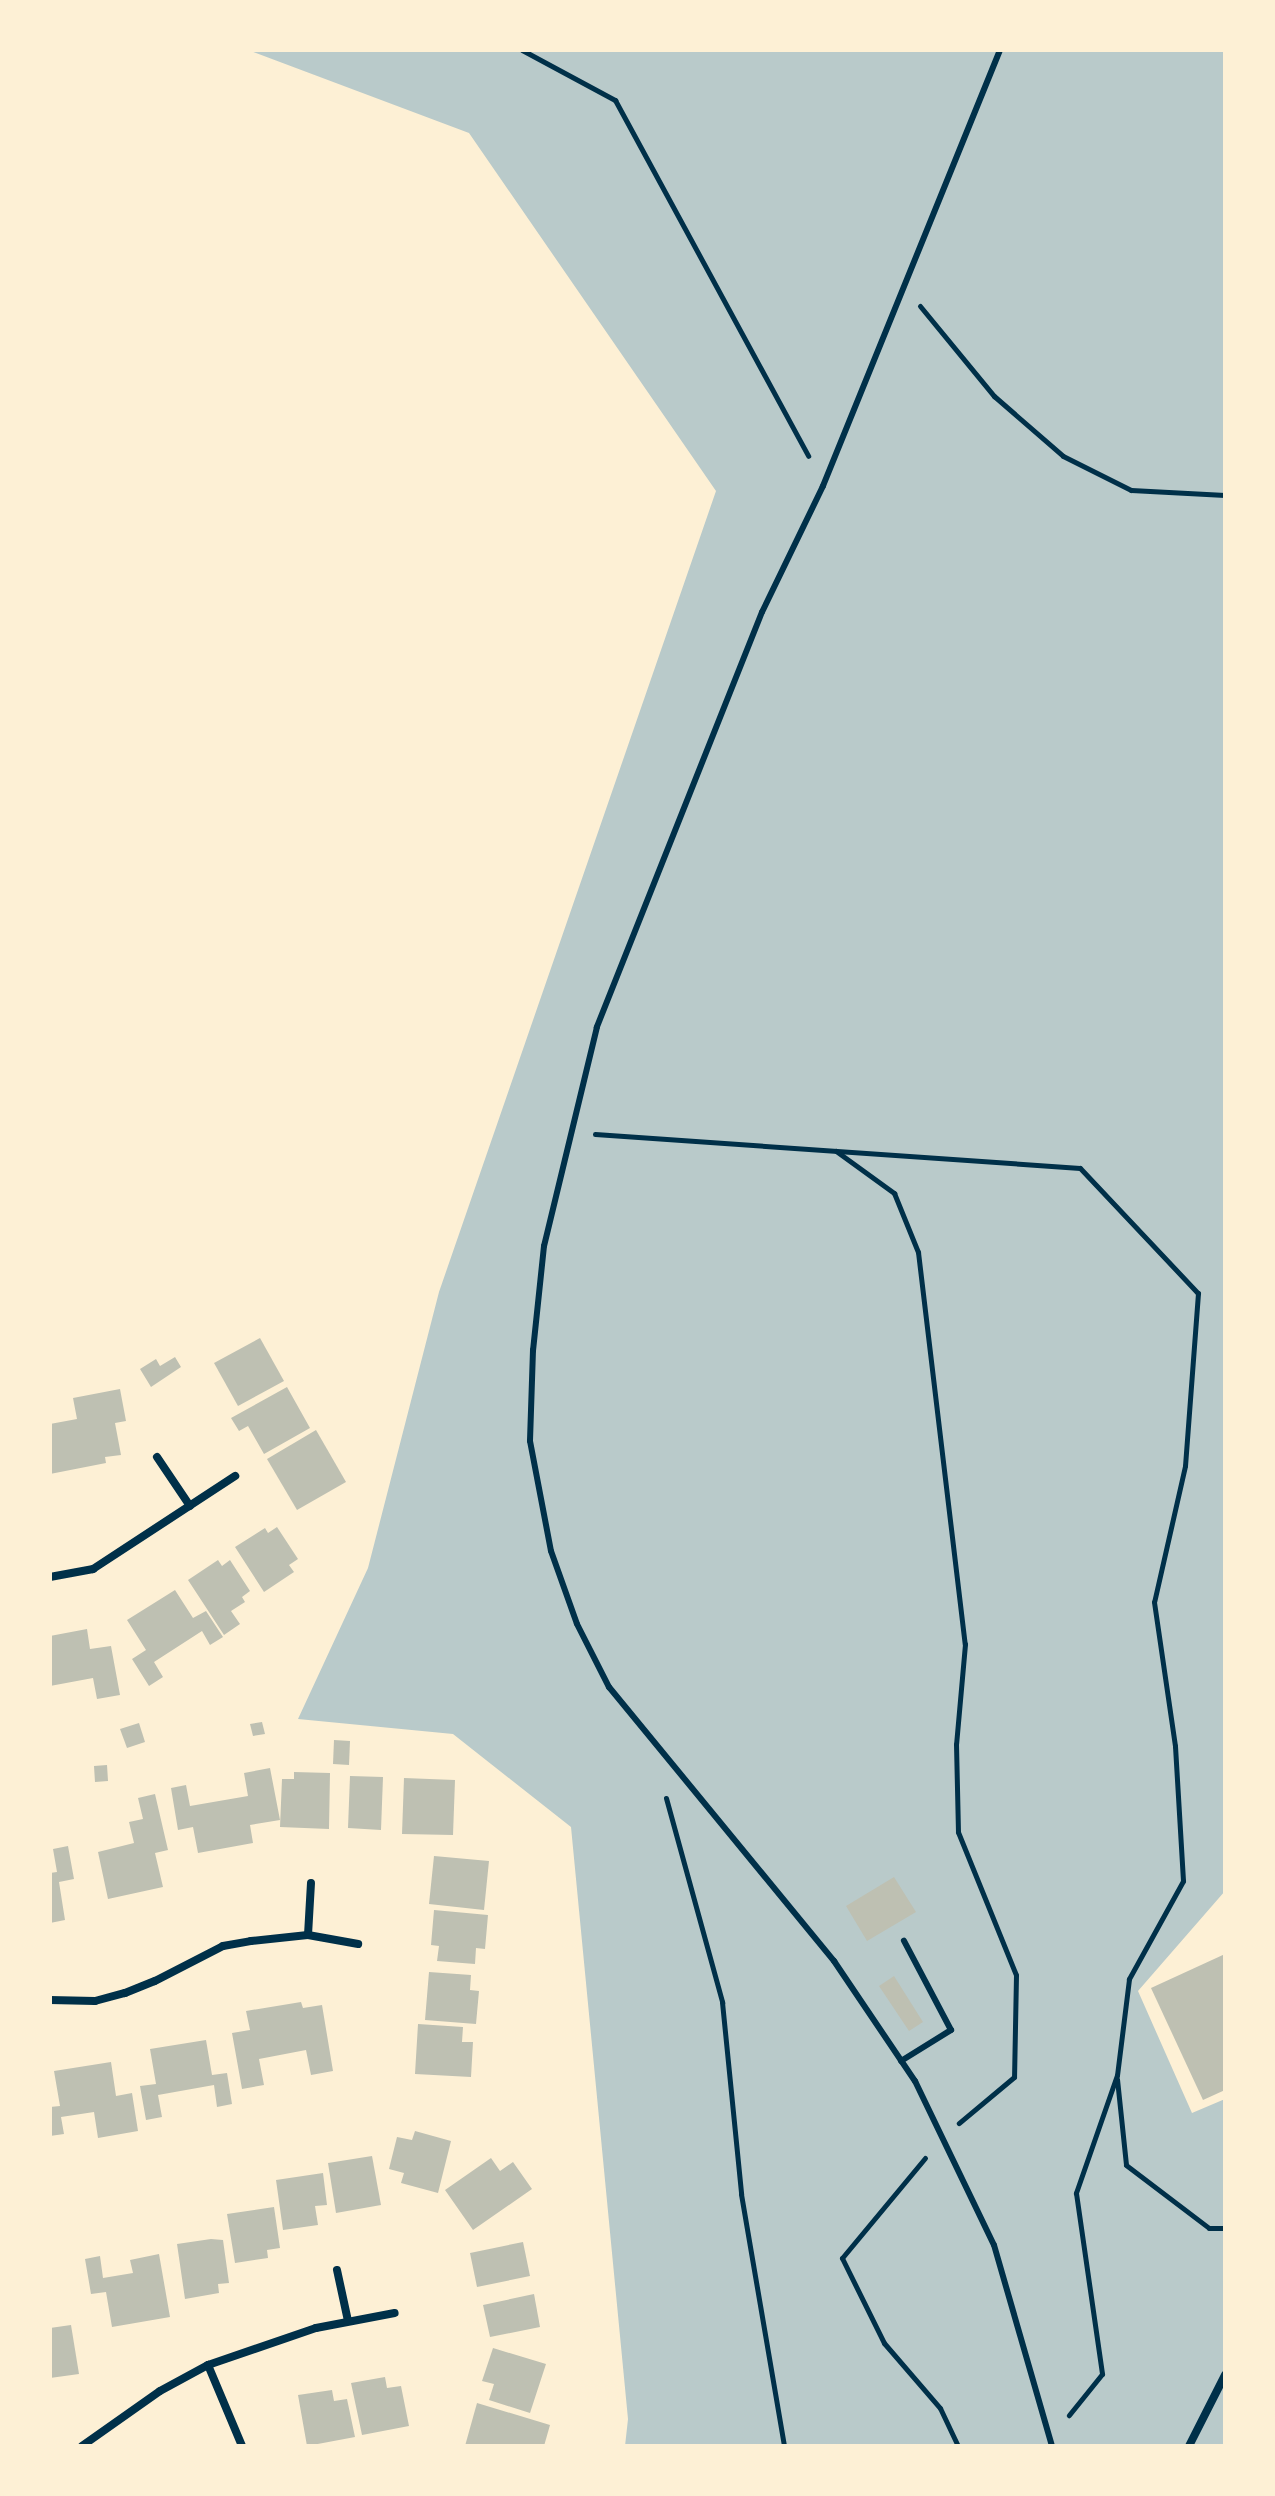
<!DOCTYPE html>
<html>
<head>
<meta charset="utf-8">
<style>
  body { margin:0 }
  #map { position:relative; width:1275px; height:2496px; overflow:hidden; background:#fdf0d5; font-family:"Sofia Sans Condensed",sans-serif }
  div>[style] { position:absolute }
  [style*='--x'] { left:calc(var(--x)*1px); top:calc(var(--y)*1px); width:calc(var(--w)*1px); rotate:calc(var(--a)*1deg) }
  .green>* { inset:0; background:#b9caca }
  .building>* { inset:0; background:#bec0b2 }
  .path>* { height:5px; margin:-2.5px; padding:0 2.5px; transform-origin:2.5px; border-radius:2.5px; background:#003049 }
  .service>* { height:6px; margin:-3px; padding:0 3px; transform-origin:3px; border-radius:3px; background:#003049 }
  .minor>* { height:8px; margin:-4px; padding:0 4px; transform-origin:4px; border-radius:4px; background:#003049 }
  span { translate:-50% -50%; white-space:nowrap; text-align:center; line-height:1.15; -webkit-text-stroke:8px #fdf0d5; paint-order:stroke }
  .frame { position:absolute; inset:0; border:52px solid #fdf0d5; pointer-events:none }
</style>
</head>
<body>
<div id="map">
  <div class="green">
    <div style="clip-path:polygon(248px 50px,1225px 50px,1225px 1891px,1138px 1991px,1192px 2113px,1225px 2099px,1225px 2446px,625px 2446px,628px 2419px,571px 1827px,453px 1734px,298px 1719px,368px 1568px,439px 1292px,716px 491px,469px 133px)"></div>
  </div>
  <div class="building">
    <div style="clip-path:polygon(260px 1338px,284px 1381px,238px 1406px,214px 1363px)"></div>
    <div style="clip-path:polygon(175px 1357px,181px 1367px,151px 1387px,140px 1369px,156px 1359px,160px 1366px)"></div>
    <div style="clip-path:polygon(287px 1387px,310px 1428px,264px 1454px,248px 1426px,239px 1431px,231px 1418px)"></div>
    <div style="clip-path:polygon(120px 1389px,126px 1421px,115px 1423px,121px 1455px,105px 1457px,106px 1463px,50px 1474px,50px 1424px,77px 1419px,73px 1398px)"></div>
    <div style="clip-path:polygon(316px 1430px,346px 1482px,297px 1510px,267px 1459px)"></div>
    <div style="clip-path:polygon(277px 1527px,298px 1559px,289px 1565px,294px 1572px,264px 1592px,235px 1547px,265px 1528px,268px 1533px)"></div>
    <div style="clip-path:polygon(218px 1560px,222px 1566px,230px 1560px,250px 1591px,242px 1597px,245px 1602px,231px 1611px,240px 1624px,224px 1635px,188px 1580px)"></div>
    <div style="clip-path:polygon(175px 1590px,193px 1618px,206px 1611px,223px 1637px,210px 1645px,202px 1631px,154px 1662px,163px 1677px,149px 1686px,132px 1659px,146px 1650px,127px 1620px)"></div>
    <div style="clip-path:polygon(87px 1629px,90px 1649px,111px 1646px,120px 1695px,97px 1699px,93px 1678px,50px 1686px,50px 1636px)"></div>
    <div style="clip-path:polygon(262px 1722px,265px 1734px,253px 1736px,250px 1724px)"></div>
    <div style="clip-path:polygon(139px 1723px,145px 1742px,127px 1748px,120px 1729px)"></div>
    <div style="clip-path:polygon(334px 1740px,350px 1741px,349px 1765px,333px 1764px)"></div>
    <div style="clip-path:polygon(107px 1765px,108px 1781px,95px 1782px,94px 1766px)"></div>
    <div style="clip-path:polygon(270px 1768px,280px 1820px,250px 1825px,253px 1843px,198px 1853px,193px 1827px,178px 1830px,171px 1788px,186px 1785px,190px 1806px,248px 1796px,244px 1773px)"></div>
    <div style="clip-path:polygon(294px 1772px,330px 1773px,329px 1829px,280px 1827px,282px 1779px,294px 1779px)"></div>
    <div style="clip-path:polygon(350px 1776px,383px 1777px,381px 1830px,348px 1828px)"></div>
    <div style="clip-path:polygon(404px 1778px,455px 1780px,453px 1835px,402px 1834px)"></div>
    <div style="clip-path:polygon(155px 1794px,168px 1850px,155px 1853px,163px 1887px,108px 1899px,98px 1852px,134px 1843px,129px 1822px,143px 1819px,138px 1798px)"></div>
    <div style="clip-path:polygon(68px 1846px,74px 1879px,59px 1882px,65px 1920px,50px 1923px,50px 1873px,57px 1872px,53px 1849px)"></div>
    <div style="clip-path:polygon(434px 1856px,489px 1861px,484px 1910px,429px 1904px)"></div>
    <div style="clip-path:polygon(894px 1877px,916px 1912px,867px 1941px,846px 1906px)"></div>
    <div style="clip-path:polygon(434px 1910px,488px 1915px,485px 1949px,476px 1948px,475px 1964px,437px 1961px,439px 1946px,431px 1945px)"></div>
    <div style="clip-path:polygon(1225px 1954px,1225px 2090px,1203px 2100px,1151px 1988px)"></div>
    <div style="clip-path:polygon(429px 1972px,471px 1975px,470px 1990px,479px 1991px,476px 2024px,425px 2020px)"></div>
    <div style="clip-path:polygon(894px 1976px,923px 2022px,909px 2031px,879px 1986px)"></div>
    <div style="clip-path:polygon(301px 2002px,303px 2008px,322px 2005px,333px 2071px,311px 2075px,306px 2050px,259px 2059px,264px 2085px,242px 2089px,232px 2033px,250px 2030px,246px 2011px)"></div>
    <div style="clip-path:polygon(418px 2024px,463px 2027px,462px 2042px,473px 2042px,471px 2077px,415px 2074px)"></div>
    <div style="clip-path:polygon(206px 2040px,212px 2075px,227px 2073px,232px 2104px,217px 2107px,214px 2085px,158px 2095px,162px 2117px,146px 2120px,140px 2086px,156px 2084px,150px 2049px)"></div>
    <div style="clip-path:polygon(111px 2062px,116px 2096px,132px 2093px,138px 2131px,98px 2138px,94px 2112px,61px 2117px,64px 2134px,50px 2136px,50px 2107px,60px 2106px,54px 2071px)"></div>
    <div style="clip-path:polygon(415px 2131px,451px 2141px,438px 2193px,401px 2183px,404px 2173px,389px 2169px,397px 2137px,412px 2140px)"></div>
    <div style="clip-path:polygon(372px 2156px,381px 2205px,336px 2213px,328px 2163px)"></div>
    <div style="clip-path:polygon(491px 2158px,500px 2171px,513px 2162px,532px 2189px,473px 2230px,445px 2190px)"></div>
    <div style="clip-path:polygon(323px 2173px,327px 2205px,315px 2206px,318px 2225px,283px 2230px,276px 2180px)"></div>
    <div style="clip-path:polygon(274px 2207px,280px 2248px,267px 2250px,268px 2258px,235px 2263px,227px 2214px)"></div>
    <div style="clip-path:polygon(211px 2239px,223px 2240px,229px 2283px,218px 2284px,219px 2293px,185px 2299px,177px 2244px)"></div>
    <div style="clip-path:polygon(523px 2242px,530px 2276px,477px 2287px,470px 2253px)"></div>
    <div style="clip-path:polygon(159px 2254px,170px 2317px,112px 2327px,106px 2292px,91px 2294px,85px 2259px,100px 2256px,103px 2278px,133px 2273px,130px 2260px)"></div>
    <div style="clip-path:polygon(534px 2294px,540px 2327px,490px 2337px,483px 2305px)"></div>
    <div style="clip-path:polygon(71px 2325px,79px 2374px,50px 2378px,50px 2328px)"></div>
    <div style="clip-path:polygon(493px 2348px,546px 2364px,530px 2413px,489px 2400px,494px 2384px,482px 2381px)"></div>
    <div style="clip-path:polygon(385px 2377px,387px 2388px,401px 2386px,409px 2426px,362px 2435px,351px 2383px)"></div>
    <div style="clip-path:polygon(332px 2390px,334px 2401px,347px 2399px,355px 2437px,307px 2446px,298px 2395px)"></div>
    <div style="clip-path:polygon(477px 2403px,550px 2425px,544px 2446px,465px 2446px)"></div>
  </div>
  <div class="path">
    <div style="--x:522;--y:50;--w:106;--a:28.3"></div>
    <div style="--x:615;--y:100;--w:405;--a:61.5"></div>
    <div style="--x:920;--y:306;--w:117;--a:50.6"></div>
    <div style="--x:994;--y:396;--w:91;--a:41"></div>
    <div style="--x:1063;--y:456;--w:76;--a:26.6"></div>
    <div style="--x:1131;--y:490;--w:94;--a:3"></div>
    <div style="--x:595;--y:1134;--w:486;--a:4"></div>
    <div style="--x:1080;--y:1168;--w:172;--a:46.7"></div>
    <div style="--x:1198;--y:1293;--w:173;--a:94.3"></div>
    <div style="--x:1185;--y:1466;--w:139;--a:102.8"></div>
    <div style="--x:1154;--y:1602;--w:146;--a:81.7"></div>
    <div style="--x:1175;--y:1746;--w:135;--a:86.6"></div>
    <div style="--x:1183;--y:1881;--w:112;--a:118.9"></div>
    <div style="--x:1129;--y:1979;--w:97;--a:97.1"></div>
    <div style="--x:1117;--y:2075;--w:125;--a:109.2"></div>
    <div style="--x:1076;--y:2193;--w:183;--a:81.8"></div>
    <div style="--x:1102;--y:2374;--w:53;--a:128.8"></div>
    <div style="--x:836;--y:1151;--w:72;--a:35.9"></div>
    <div style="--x:894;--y:1193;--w:64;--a:67.9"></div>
    <div style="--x:918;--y:1252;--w:395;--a:83.2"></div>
    <div style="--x:965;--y:1644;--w:100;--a:95.1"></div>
    <div style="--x:956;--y:1744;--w:88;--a:88.7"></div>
    <div style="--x:958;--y:1832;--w:154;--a:67.9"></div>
    <div style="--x:1016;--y:1975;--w:102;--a:91.1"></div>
    <div style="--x:1014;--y:2077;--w:72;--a:140.1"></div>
    <div style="--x:666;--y:1798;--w:212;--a:74.6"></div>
    <div style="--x:722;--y:2002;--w:193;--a:84.3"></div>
    <div style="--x:741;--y:2194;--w:256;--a:80.3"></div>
    <div style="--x:1117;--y:2079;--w:86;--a:84"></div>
    <div style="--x:1126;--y:2165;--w:104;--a:37.2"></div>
    <div style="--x:1209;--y:2228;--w:16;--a:0"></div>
    <div style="--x:925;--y:2158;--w:130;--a:129.7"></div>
    <div style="--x:842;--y:2258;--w:95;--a:63.7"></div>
    <div style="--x:884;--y:2343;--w:86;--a:49.3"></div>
    <div style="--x:940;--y:2408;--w:42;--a:64.7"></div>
  </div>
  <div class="service">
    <div style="--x:1000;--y:50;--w:471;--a:112.1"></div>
    <div style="--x:823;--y:486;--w:140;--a:115.8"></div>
    <div style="--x:762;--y:612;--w:447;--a:111.7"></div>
    <div style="--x:597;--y:1027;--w:225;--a:103.6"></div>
    <div style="--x:544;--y:1246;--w:105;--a:96"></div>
    <div style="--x:533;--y:1350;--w:91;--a:91.9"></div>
    <div style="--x:530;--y:1441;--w:112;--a:79.2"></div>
    <div style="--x:551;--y:1551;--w:77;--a:70.4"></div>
    <div style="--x:577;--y:1624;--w:71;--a:63.1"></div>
    <div style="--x:609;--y:1687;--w:355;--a:50.6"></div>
    <div style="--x:834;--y:1961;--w:145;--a:56"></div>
    <div style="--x:915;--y:2081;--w:182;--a:64.3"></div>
    <div style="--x:994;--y:2245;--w:209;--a:73.9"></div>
    <div style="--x:901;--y:2061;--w:59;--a:-31.8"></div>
    <div style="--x:951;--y:2030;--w:101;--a:-117.8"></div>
  </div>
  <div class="minor">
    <div style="--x:157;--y:1457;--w:59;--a:56"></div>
    <div style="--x:50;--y:1577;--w:44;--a:-10.5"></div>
    <div style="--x:93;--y:1569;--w:170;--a:-33.2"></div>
    <div style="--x:308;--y:1935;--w:52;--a:-86.7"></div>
    <div style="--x:50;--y:2000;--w:45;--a:1.3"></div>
    <div style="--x:95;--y:2001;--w:31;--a:-15"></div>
    <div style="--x:125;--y:1993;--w:32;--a:-22"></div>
    <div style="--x:155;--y:1981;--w:76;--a:-27.2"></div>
    <div style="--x:223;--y:1946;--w:28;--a:-10"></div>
    <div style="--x:251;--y:1941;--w:57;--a:-6"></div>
    <div style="--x:308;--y:1935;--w:51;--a:10.2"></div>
    <div style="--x:337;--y:2270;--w:52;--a:77.8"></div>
    <div style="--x:208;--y:2365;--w:88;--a:67.2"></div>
    <div style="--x:82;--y:2446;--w:95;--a:-35.2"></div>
    <div style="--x:160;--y:2391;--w:55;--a:-28.4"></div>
    <div style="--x:208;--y:2365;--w:114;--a:-18.9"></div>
    <div style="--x:316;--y:2328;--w:80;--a:-10.8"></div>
    <div style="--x:1189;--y:2446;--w:80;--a:-63.1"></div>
  </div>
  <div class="frame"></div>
</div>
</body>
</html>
